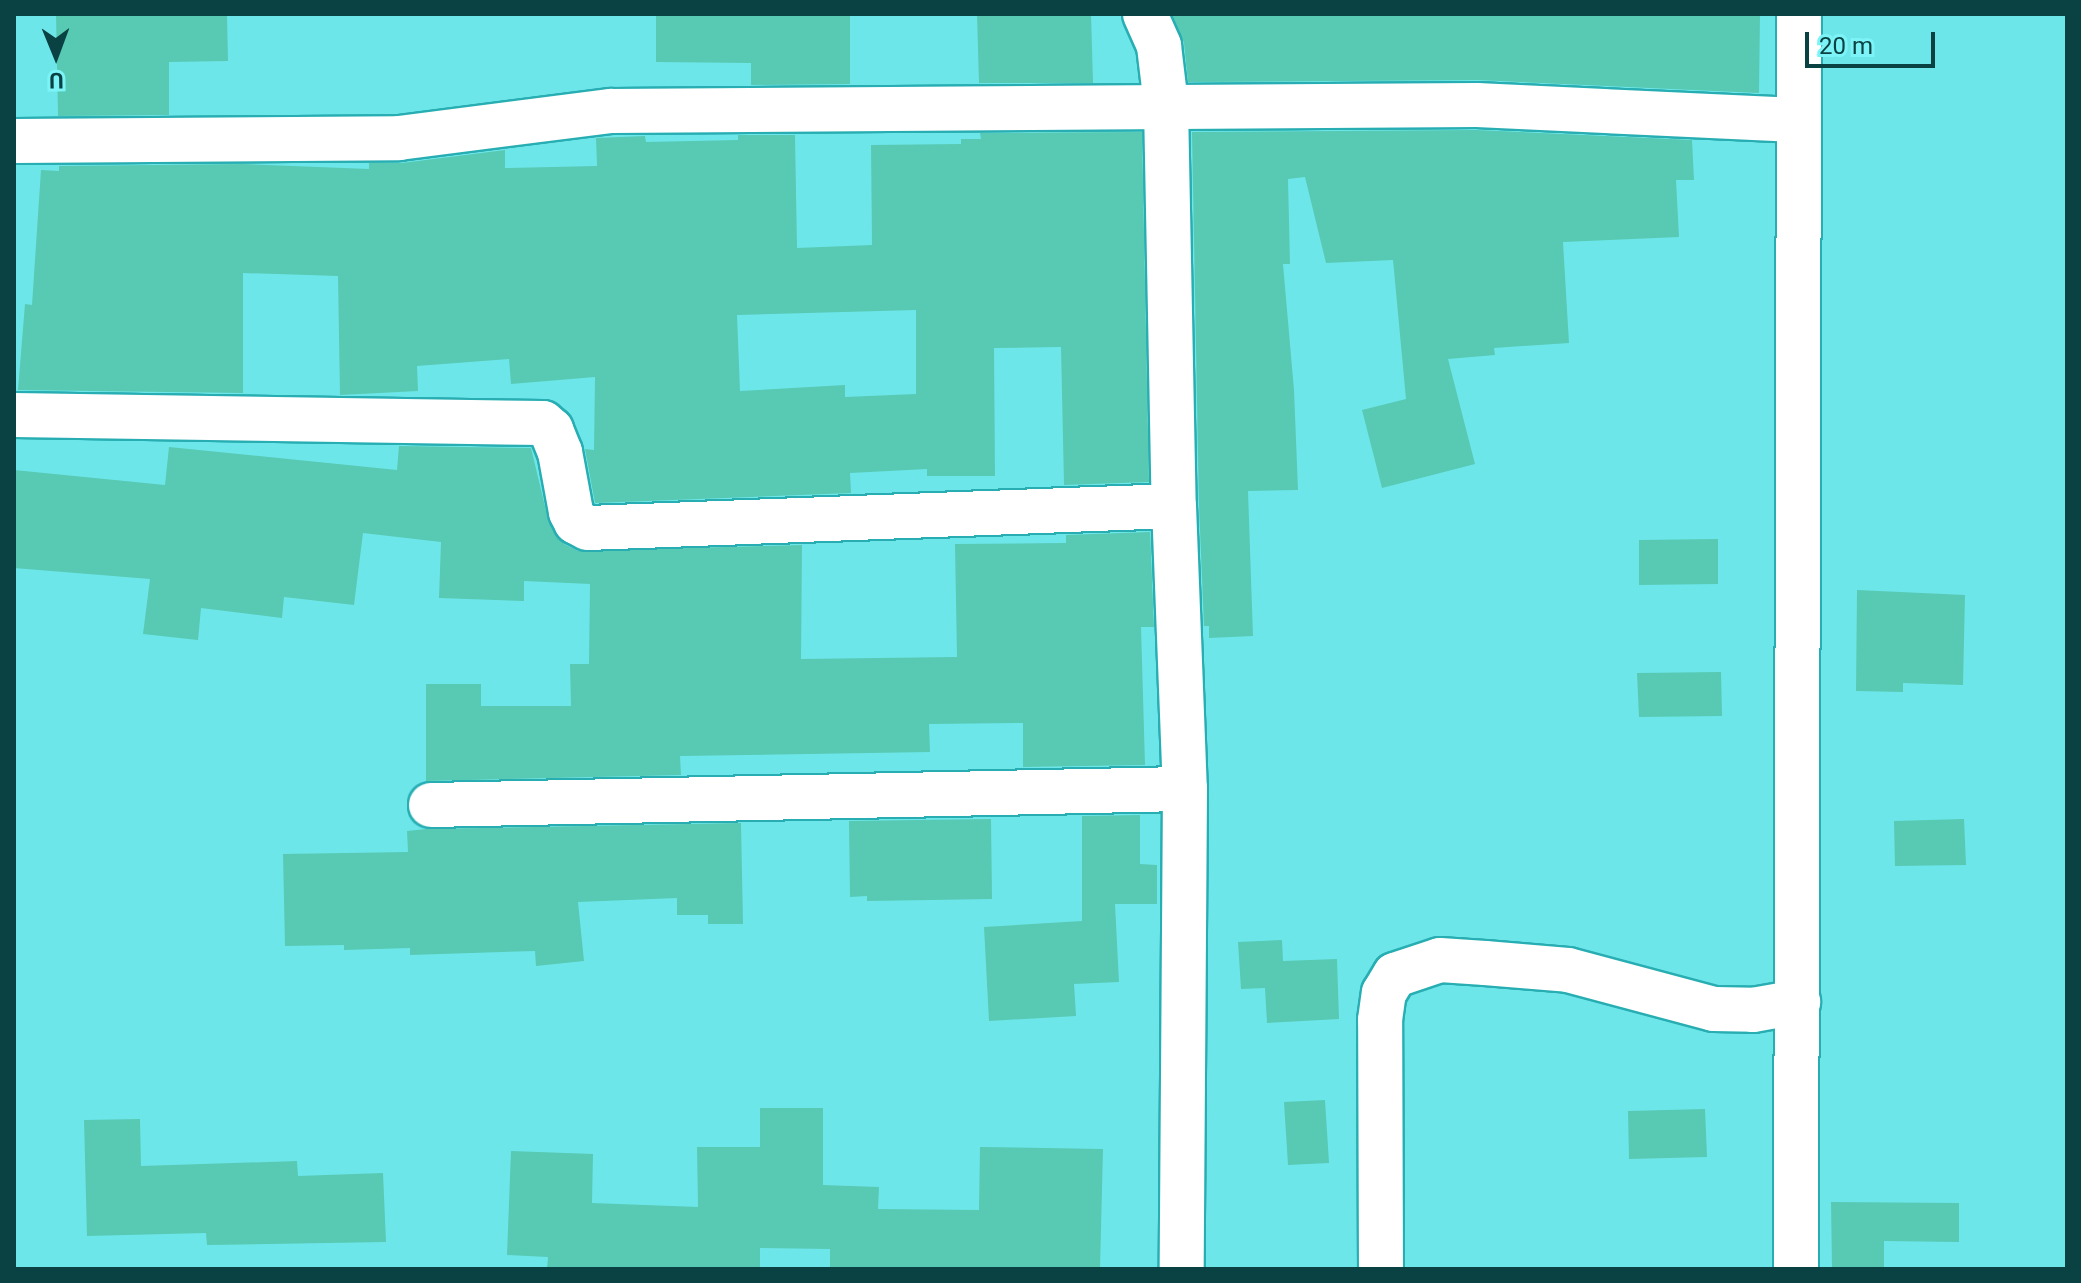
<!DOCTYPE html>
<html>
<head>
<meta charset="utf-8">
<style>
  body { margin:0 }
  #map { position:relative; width:2081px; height:1283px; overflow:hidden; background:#6de6ea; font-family:Roboto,sans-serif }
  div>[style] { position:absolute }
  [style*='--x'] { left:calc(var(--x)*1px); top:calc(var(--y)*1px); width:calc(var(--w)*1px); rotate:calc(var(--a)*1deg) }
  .building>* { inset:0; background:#58c9b2 }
  .roads { filter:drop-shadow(2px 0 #28aeb2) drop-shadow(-2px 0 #28aeb2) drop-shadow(0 2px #28aeb2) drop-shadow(0 -2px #28aeb2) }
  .minor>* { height:44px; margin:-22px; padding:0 22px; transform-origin:22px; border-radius:22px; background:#fff }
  span { translate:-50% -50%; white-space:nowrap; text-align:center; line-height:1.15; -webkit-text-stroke:6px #7cf4f7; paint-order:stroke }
  .frame { position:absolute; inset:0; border:16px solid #0a4243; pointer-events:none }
  .north { position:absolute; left:16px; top:16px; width:80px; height:80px; -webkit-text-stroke:6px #7cf4f7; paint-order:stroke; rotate:179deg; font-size:22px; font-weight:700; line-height:32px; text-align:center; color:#0a4243 }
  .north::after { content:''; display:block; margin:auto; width:28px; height:36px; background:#0a4243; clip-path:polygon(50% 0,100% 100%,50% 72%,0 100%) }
  .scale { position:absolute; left:1805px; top:32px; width:130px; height:36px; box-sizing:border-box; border:4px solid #0a4243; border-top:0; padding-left:10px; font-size:24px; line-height:28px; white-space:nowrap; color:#0a4243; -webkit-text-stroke:6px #7cf4f7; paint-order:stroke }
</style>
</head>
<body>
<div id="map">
  <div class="building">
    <div style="clip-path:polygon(56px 14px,227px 14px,228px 61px,169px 62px,169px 115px,58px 116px)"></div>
    <div style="clip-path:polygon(656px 14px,850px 14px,850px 84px,751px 85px,751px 63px,656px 62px)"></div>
    <div style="clip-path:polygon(977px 14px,1091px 14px,1093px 83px,979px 83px)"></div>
    <div style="clip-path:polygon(1172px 14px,1760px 14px,1759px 93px,1478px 80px,1188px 82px,1184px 43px)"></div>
    <div style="clip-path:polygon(1476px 130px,1692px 140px,1694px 180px,1676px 180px,1679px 237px,1563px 242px,1569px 343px,1494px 348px,1495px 355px,1448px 359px,1475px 464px,1382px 488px,1362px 410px,1406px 399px,1393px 260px,1326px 263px,1305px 177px,1288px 179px,1290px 264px,1283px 264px,1294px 390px,1298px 490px,1248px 491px,1253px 636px,1209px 638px,1209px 626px,1204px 626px,1199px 505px,1192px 132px)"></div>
    <div style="clip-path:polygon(evenodd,1142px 132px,1149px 482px,1064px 485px,1061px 347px,994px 348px,995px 476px,927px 476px,927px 469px,850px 473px,851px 493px,595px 503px,585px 449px,594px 450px,595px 377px,511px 384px,509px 359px,417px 366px,418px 391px,340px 395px,338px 276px,243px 273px,243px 393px,18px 390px,25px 304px,32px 305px,41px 170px,59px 171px,59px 166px,244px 164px,369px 169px,369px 163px,402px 163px,505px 150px,505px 168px,597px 166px,596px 138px,645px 136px,646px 142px,738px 140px,738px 135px,795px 135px,797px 248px,872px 245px,871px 145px,961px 144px,961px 139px,981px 139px,980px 133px,1142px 132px,916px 310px,916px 394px,845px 397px,845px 385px,740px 391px,737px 315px,916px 310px)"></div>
    <div style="clip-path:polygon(399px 446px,531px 448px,549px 523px,564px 544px,578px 551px,802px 545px,801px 659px,957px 657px,955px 544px,1066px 543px,1066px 535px,1150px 532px,1154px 627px,1141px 627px,1145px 765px,1023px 767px,1023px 723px,929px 724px,930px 752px,680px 756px,681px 775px,426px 781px,426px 684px,481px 684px,481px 706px,571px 706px,570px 664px,589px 664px,590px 584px,524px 581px,524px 601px,439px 598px,441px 542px,363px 533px,354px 605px,284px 597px,282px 618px,201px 608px,198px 640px,143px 634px,150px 579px,14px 568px,14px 470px,165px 485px,169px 447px,397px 470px)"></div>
    <div style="clip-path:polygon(1718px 539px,1718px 584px,1639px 585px,1639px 540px)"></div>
    <div style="clip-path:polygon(1857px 590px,1965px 595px,1963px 685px,1903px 683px,1903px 692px,1856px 691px)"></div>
    <div style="clip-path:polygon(1721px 672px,1722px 716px,1639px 717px,1637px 673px)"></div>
    <div style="clip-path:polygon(1140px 815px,1140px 864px,1157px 865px,1157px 904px,1115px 904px,1119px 982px,1074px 984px,1076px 1016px,989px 1021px,984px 927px,1082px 921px,1082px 816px)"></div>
    <div style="clip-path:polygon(991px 819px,992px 899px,867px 901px,867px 896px,850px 897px,849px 821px)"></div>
    <div style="clip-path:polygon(1964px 819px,1966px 865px,1895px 866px,1894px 821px)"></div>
    <div style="clip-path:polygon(741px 823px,743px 924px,708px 924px,708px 915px,677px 915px,677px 898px,578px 902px,584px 961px,536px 966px,535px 951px,410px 955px,410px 948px,344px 950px,344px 945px,285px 946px,283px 854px,408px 852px,407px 831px,426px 829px)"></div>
    <div style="clip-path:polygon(1282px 940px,1283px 961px,1337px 959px,1339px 1019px,1267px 1023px,1265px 988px,1241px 989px,1238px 942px)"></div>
    <div style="clip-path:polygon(1325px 1100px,1329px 1163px,1288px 1165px,1284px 1102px)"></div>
    <div style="clip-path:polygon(760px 1108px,823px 1108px,823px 1185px,879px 1187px,878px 1209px,979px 1210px,980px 1147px,1103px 1149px,1100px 1269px,830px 1269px,830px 1249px,760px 1248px,760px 1269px,547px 1269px,548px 1257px,507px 1255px,511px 1151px,593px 1154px,592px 1203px,698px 1207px,697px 1147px,760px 1147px)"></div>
    <div style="clip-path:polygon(1705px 1109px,1707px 1157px,1629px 1159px,1628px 1111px)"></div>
    <div style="clip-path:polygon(140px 1119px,141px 1166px,297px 1161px,298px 1176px,383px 1173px,386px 1242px,207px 1245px,206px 1233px,87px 1236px,84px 1120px)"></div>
    <div style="clip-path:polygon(1831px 1202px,1959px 1203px,1959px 1242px,1884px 1241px,1884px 1269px,1832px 1269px)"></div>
  </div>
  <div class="roads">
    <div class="minor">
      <div style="--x:1145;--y:14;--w:35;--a:66"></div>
      <div style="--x:1159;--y:46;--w:59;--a:83.2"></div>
      <div style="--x:1166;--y:105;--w:401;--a:88.9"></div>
      <div style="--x:1174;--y:506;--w:283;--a:87.8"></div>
      <div style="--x:1185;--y:789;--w:480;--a:90.4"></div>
      <div style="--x:14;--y:141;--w:385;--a:-0.4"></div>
      <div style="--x:399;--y:138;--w:214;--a:-7.3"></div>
      <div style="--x:611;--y:111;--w:866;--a:-0.4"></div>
      <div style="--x:1477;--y:105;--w:320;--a:2.7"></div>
      <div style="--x:14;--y:415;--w:529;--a:0.87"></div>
      <div style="--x:543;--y:423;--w:11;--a:41"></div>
      <div style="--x:551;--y:430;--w:24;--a:68"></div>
      <div style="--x:560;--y:452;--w:61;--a:79.6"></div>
      <div style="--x:571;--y:512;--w:11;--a:63"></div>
      <div style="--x:576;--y:522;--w:13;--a:27"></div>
      <div style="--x:588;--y:528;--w:586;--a:-2.15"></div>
      <div style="--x:431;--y:805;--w:754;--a:-1.22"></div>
      <div style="--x:1381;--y:1269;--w:249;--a:-90.2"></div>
      <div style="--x:1380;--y:1020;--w:27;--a:-82"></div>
      <div style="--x:1384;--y:993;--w:21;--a:-59"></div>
      <div style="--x:1395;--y:975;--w:47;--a:-18.4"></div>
      <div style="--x:1440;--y:960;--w:45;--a:3.8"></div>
      <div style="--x:1485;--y:963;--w:83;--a:4.8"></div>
      <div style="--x:1568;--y:970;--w:151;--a:15"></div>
      <div style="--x:1714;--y:1009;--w:39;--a:1"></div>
      <div style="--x:1753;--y:1010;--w:46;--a:-10.1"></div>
      <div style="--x:1796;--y:1269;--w:1255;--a:-89.86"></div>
    </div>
  </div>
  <div class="frame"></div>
  <div class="north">U</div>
  <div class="scale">20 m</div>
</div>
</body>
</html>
